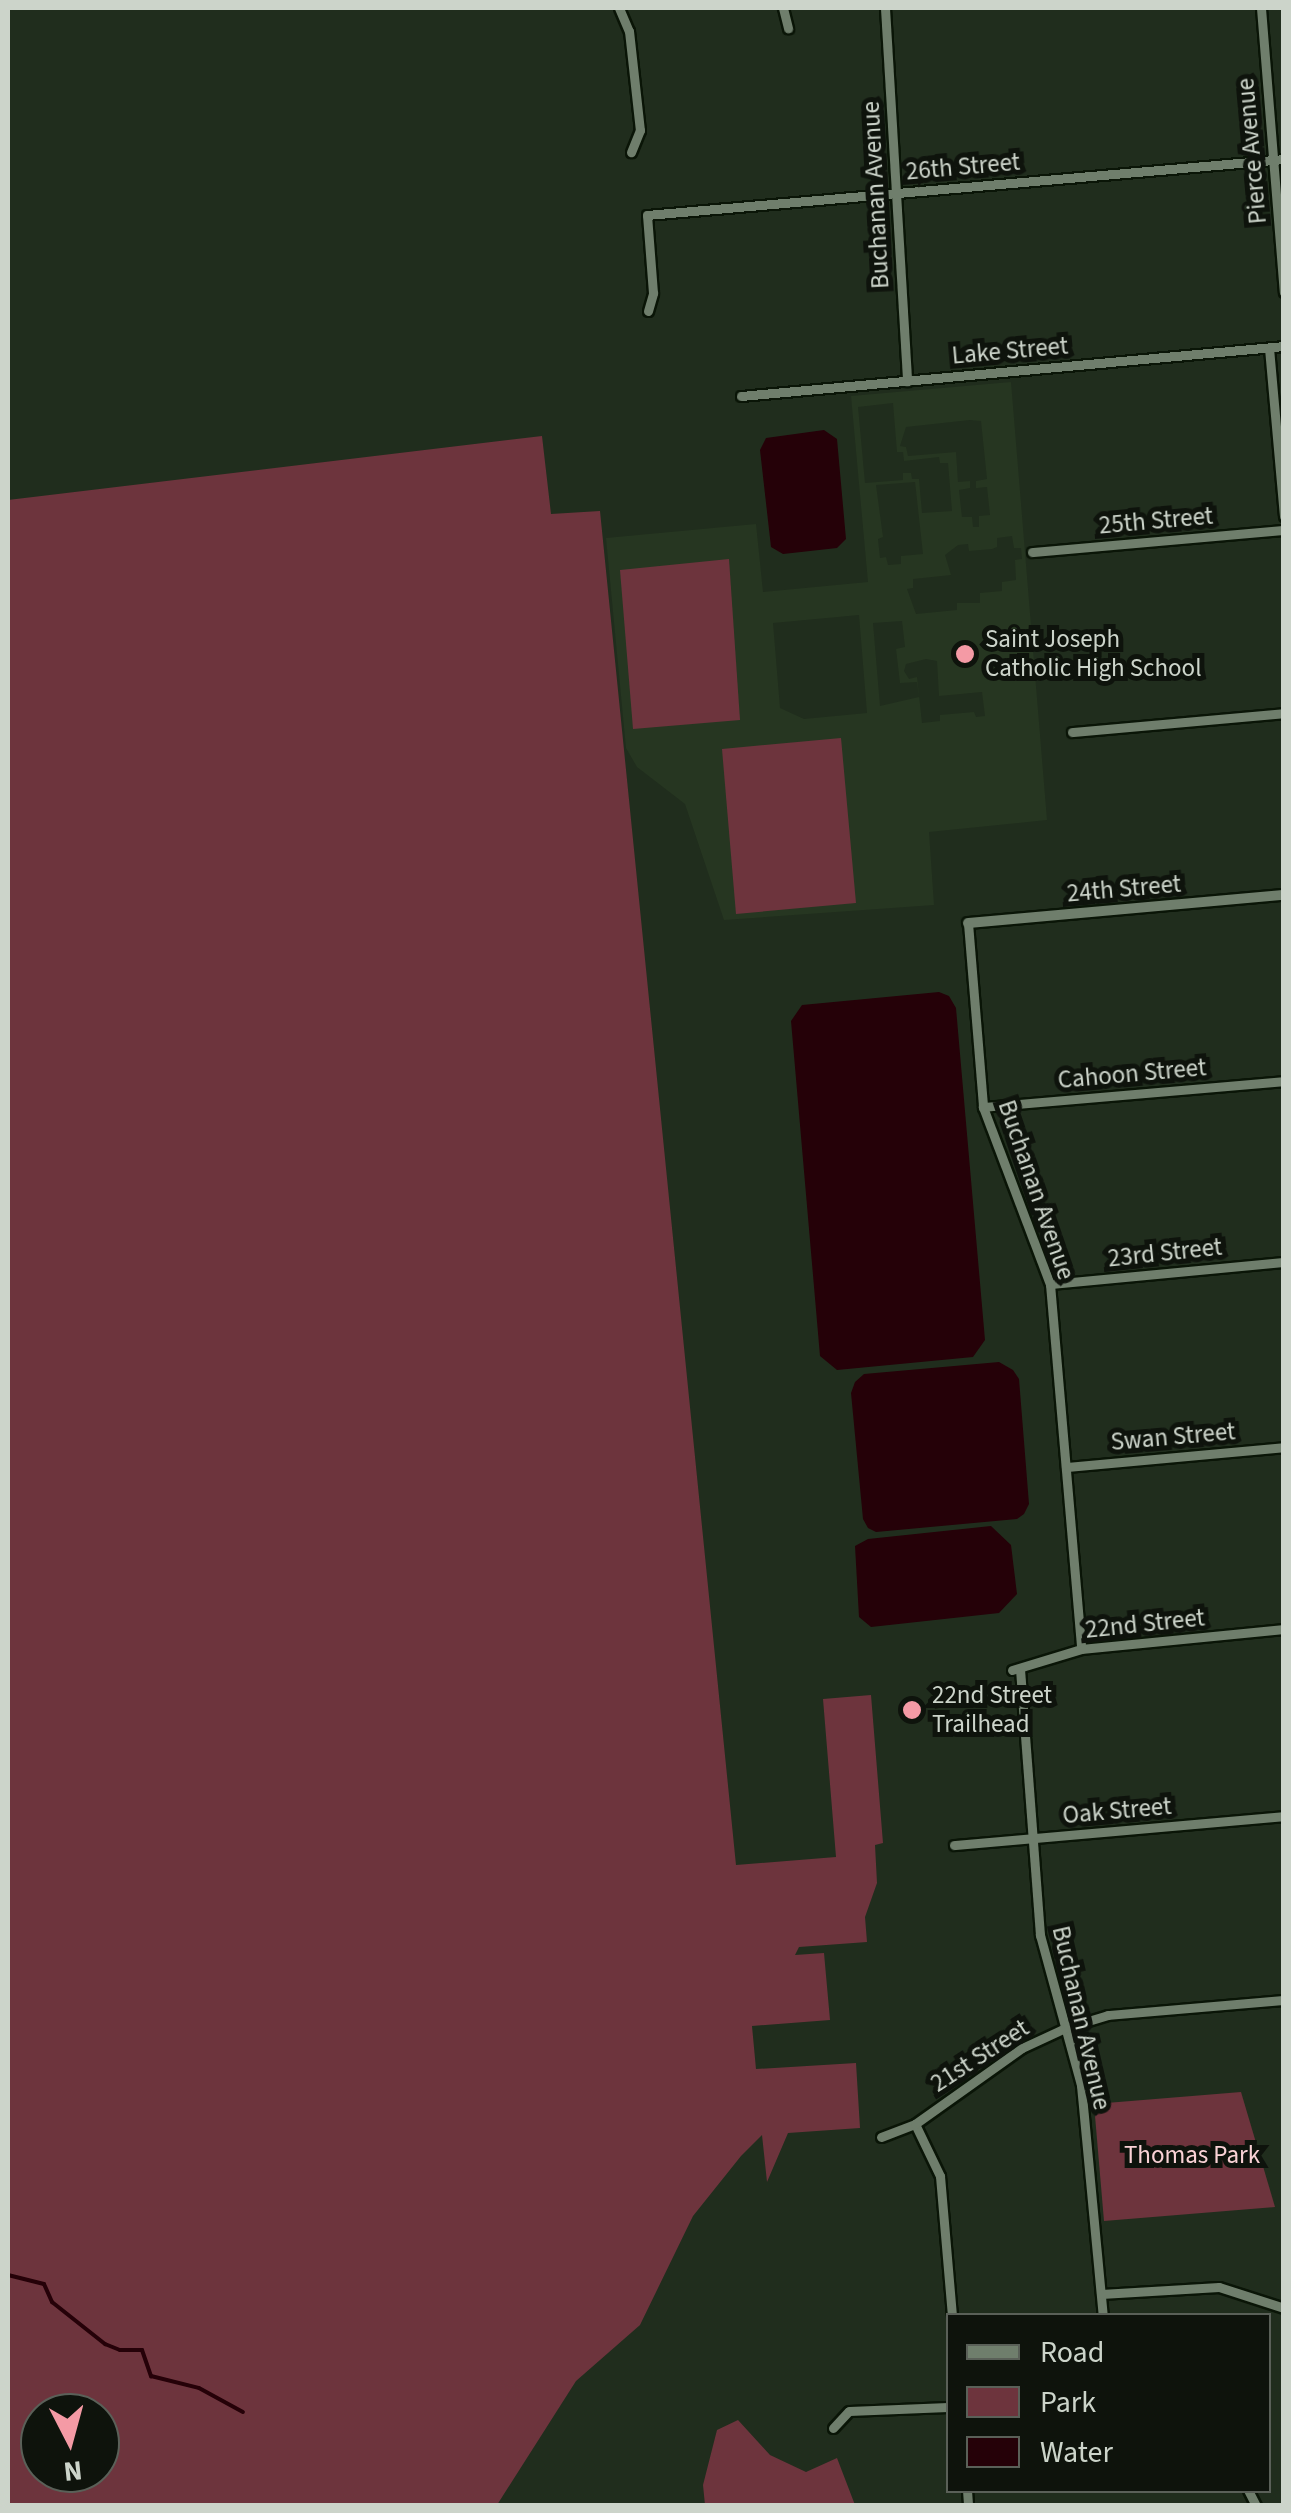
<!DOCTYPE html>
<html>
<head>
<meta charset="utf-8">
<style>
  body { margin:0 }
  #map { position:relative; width:1291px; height:2513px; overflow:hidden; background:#202d1d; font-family:"Source Sans 3",sans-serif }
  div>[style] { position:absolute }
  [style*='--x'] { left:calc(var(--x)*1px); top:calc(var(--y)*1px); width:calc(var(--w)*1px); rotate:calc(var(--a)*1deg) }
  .built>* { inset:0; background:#263621 }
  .green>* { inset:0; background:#6d343d }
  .water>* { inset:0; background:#250108 }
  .stream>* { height:4px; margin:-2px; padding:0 2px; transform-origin:2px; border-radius:2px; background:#250108 }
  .roads { filter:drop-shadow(2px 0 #0a1507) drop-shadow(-2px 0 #0a1507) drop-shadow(0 2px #0a1507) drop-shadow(0 -2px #0a1507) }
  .minor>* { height:9px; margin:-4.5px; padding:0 4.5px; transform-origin:4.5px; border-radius:4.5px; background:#6f7e6c }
  .tertiary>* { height:10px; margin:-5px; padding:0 5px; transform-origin:5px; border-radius:5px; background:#6f7e6c }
  .dots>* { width:28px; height:28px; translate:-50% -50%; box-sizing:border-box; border:5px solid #0e130c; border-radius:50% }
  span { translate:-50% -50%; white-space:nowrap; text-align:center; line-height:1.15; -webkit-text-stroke:10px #0e130c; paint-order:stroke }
  .street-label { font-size:25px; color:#ccd4ca }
  .poi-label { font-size:25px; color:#ccd4ca }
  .left { translate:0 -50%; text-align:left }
  .park-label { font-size:25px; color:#f9d2d5 }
  .frame { position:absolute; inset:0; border:10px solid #ccd4ca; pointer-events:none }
  .legend { position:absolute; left:946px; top:2313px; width:325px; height:180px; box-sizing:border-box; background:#0e130c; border:2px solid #5a6058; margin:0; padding:12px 18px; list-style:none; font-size:30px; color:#ccd4ca }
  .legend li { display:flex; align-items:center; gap:20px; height:50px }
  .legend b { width:50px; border:2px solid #5a6058 }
  .north { position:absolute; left:20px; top:2393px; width:100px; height:100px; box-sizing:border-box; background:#0e130c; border:2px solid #5a6058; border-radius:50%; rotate:174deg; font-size:28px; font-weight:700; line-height:40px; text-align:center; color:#ccd4ca }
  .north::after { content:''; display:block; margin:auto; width:35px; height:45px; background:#f49aa5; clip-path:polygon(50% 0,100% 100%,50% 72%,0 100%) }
</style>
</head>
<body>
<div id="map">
  <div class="built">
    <div style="clip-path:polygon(evenodd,1011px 382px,1047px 820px,929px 832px,934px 905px,724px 920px,685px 804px,637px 767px,626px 748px,606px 538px,756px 524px,763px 592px,868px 582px,851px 396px,1011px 382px,893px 403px,897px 452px,903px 452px,904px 461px,939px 457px,940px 463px,948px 463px,952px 511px,922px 513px,919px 479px,912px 479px,911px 473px,903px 473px,903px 480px,865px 483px,858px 407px,893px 403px,1011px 382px,970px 420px,981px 421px,987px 479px,976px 481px,976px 488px,987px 487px,990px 515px,979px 516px,979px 527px,973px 527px,972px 517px,962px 517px,959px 490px,970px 488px,970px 481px,958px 482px,956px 452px,908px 456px,906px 447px,900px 446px,906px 427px,970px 420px,1011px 382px,915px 482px,923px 554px,901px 556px,901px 564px,888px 565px,886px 557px,880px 558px,878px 539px,883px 537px,876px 485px,915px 482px,1011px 382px,1012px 536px,1014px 548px,1021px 548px,1022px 559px,1015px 560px,1016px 580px,1002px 582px,1002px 591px,980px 593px,980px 603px,957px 603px,957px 610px,916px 614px,907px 589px,913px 588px,913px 579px,951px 575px,945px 555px,958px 545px,968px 544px,969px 551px,992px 549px,997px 547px,997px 538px,1012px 536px,1011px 382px,859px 615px,867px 713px,804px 719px,780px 708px,773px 623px,859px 615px,1011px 382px,902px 621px,905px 647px,896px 649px,900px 683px,917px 682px,919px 697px,880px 706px,873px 623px,902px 621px,1011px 382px,926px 659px,937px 661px,939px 696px,982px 692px,985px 716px,976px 717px,974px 712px,940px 715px,940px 721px,922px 723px,917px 677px,909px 679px,904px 671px,906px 664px,926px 659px)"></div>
  </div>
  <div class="green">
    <div style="clip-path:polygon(evenodd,542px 436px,551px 514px,600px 511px,736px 1865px,836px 1857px,823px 1699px,871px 1695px,883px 1843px,875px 1845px,877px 1883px,865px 1917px,867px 1942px,799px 1947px,795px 1955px,824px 1953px,830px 2020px,752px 2026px,756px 2069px,856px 2063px,860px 2128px,788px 2133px,767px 2182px,762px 2135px,741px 2156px,693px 2216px,640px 2325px,576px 2381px,497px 2505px,8px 2505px,8px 500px,542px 436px,40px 2413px,100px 2413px,100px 2473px,40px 2473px,40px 2413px)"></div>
    <div style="clip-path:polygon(729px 559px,740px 720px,633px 729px,620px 570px)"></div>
    <div style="clip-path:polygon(841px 738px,856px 903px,736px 914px,722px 749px)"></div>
    <div style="clip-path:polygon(1241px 2092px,1275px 2207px,1104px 2221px,1094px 2104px)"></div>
    <div style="clip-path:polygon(738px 2420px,770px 2455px,806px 2472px,837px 2458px,855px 2505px,705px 2505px,703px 2485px,717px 2430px)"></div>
  </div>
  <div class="water">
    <div style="clip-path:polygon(824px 430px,837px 439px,846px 539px,837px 548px,783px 554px,771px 547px,760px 450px,766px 438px)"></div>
    <div style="clip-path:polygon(939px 992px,949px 996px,956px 1008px,985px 1340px,973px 1357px,837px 1370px,820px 1356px,791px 1021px,802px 1005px)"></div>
    <div style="clip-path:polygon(999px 1362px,1013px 1370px,1019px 1379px,1029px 1504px,1024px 1514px,1017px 1519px,876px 1532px,868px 1528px,863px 1519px,851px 1393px,855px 1382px,864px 1374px)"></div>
    <div style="clip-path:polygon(991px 1526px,1011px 1545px,1017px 1594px,999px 1613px,871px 1627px,859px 1617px,855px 1546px,868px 1539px)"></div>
  </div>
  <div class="stream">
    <div style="--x:8;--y:2275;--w:37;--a:14"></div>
    <div style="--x:44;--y:2284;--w:20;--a:66"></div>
    <div style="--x:52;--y:2302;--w:68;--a:38.4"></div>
    <div style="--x:105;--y:2344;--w:16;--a:22"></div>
    <div style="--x:120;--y:2350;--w:22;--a:0"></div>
    <div style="--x:142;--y:2350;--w:28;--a:71"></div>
    <div style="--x:151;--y:2376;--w:49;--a:14"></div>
    <div style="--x:199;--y:2388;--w:50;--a:28.6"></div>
  </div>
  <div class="roads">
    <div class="minor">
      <div style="--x:619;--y:8;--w:25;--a:67"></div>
      <div style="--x:629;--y:31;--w:100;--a:83.7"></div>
      <div style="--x:640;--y:130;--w:24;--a:112"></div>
      <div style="--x:783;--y:8;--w:21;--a:76"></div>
      <div style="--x:885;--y:8;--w:374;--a:86.6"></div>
      <div style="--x:1261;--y:8;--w:285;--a:85.4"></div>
      <div style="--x:648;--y:311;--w:19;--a:-74"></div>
      <div style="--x:653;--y:293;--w:78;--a:-94.4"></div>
      <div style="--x:647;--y:215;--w:639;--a:-5.02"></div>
      <div style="--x:1269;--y:348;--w:169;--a:84.9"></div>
      <div style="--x:741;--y:396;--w:545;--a:-5.26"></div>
      <div style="--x:1032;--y:552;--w:253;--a:-5"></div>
      <div style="--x:1072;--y:732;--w:213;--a:-5.1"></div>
      <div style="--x:968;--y:923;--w:185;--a:85.3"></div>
      <div style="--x:983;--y:1107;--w:189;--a:69.3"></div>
      <div style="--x:1050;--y:1284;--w:366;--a:85.1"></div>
      <div style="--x:983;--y:1107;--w:302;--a:-4.9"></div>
      <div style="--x:1050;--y:1284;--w:235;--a:-5.4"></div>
      <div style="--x:1066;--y:1467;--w:219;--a:-5.2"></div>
      <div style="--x:1020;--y:1669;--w:267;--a:85.7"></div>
      <div style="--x:1040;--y:1935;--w:156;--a:74.7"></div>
      <div style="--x:1081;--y:2085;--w:232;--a:84.6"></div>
      <div style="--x:1012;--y:1670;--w:72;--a:-16.9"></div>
      <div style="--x:1081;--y:1649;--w:204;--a:-5.6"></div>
      <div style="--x:954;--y:1845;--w:331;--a:-5"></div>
      <div style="--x:915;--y:2124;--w:58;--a:64.3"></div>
      <div style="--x:940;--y:2176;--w:141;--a:85.1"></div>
      <div style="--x:881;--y:2137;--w:36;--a:-21"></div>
      <div style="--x:915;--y:2124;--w:131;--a:-35.4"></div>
      <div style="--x:1022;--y:2048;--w:47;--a:-24.9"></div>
      <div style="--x:1065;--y:2028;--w:45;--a:-16.8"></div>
      <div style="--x:1108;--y:2015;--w:177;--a:-4.9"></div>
      <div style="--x:1101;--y:2294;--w:118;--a:-3.4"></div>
      <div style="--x:1219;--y:2287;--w:68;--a:17.9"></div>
      <div style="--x:833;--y:2428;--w:23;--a:-47"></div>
      <div style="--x:849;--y:2411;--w:99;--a:-2.3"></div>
      <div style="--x:967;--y:2490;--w:16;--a:86"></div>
      <div style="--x:1248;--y:2490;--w:18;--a:63"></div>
    </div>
    <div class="tertiary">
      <div style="--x:968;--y:923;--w:317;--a:-5.1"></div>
    </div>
  </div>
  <div class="dots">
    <div style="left:965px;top:654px;background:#f49aa5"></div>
    <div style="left:912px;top:1710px;background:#f49aa5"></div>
  </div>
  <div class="street-label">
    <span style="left:1252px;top:151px;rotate:-95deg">Pierce Avenue</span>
    <span style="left:963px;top:167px;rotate:-5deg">26th Street</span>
    <span style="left:876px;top:195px;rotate:-93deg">Buchanan Avenue</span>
    <span style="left:1010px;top:351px;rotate:-5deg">Lake Street</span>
    <span style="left:1156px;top:521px;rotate:-5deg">25th Street</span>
    <span style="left:1124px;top:889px;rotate:-5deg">24th Street</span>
    <span style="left:1132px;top:1074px;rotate:-5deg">Cahoon Street</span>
    <span style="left:1036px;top:1190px;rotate:71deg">Buchanan Avenue</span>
    <span style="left:1165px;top:1253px;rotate:-6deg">23rd Street</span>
    <span style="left:1173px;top:1437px;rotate:-5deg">Swan Street</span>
    <span style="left:1145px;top:1624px;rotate:-6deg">22nd Street</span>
    <span style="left:1117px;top:1811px;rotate:-5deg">Oak Street</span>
    <span style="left:1081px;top:2018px;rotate:77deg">Buchanan Avenue</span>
    <span style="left:980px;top:2056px;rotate:-33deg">21st Street</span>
  </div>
  <div class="poi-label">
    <span class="left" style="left:985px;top:654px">Saint Joseph<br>Catholic High School</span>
    <span class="left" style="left:932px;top:1710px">22nd Street<br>Trailhead</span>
  </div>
  <div class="park-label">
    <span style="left:1192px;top:2155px">Thomas Park</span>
  </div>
  <div class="frame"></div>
  <ul class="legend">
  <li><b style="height:12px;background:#6f7e6c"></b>Road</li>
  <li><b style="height:28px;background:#6d343d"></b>Park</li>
  <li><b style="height:28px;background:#250108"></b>Water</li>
  </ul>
  <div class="north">N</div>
</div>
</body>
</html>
